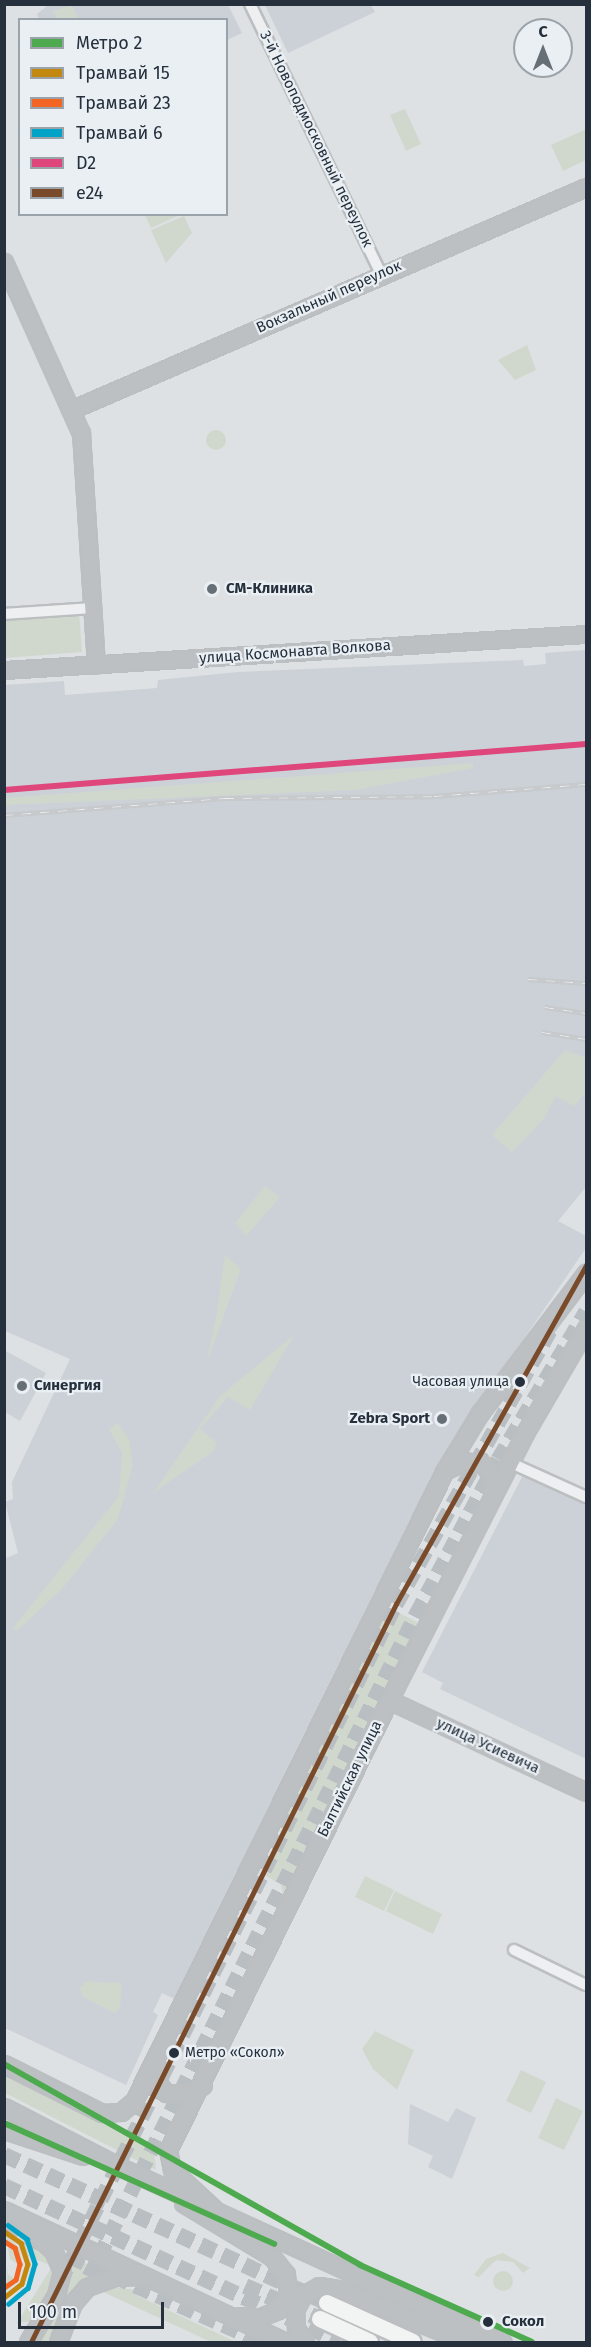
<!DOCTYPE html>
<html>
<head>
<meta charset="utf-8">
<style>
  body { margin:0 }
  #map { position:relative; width:591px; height:2347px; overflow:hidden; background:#dee1e3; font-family:"Fira Sans",sans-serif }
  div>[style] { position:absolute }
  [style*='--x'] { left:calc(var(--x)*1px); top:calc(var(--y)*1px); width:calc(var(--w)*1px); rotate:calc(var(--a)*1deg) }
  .built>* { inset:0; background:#cbd1d7 }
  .green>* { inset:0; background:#d0d8ce }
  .round { border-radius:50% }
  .secondary-tunnel>* { height:15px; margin-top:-7.5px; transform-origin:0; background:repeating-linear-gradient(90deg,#b9bec2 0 15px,transparent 0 23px) }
  .primary-tunnel>* { height:16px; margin-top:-8px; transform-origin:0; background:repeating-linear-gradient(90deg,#b9bec2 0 16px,transparent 0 24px) }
  .roads { filter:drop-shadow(2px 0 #bcbfc1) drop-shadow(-2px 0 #bcbfc1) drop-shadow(0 2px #bcbfc1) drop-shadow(0 -2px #bcbfc1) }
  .street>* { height:10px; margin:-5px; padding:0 5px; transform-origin:5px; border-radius:5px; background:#edeff0 }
  .secondary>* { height:15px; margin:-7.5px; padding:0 7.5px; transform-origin:7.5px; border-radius:7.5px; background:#bcc0c3 }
  .primary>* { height:16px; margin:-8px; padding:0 8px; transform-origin:8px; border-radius:8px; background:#f2f4f4 }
  .rail>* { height:5px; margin-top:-2.5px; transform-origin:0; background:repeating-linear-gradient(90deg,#eaeff4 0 9px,#c7c9cb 0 18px); box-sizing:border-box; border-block:2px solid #c7c9cb }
  .bus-1>* { height:4.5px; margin:-2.25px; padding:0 2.25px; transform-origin:2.25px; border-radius:2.25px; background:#7a4b2a }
  .rail-1>* { height:6px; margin:-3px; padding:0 3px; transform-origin:3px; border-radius:3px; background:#df477c }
  .tram-1>* { height:4.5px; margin:-2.25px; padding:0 2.25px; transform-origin:2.25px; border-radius:2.25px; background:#c2880f }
  .tram-2>* { height:4.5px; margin:-2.25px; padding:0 2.25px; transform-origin:2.25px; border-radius:2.25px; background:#f26522 }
  .tram-3>* { height:4.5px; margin:-2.25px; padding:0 2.25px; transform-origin:2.25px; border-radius:2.25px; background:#02a3c7 }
  .metro-1>* { height:6px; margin:-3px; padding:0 3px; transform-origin:3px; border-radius:3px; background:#4daa4e }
  .dots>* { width:16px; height:16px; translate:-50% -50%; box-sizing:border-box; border:3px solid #eaeff4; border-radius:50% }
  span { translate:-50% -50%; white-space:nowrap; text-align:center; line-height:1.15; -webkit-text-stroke:4.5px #eaeff4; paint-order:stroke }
  .bus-label { font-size:14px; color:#25303c }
  .right { translate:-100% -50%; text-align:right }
  .left { translate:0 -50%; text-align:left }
  .street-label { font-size:15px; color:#25303c }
  .poi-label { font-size:15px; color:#25303c; font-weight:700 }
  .stop-label { font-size:15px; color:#25303c; font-weight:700 }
  .frame { position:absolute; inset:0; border:6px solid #25303c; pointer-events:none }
  .legend { position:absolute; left:18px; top:18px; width:210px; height:198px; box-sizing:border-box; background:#eaeff4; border:2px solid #9ba3aa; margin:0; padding:8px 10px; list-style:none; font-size:18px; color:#25303c }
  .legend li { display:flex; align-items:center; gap:12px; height:30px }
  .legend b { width:30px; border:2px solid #9ba3aa }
  .north { position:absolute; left:513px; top:18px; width:60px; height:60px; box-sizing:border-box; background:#eaeff4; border:2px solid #9ba3aa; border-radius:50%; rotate:0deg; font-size:16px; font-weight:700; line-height:24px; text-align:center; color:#25303c }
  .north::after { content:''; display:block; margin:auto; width:21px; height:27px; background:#666e76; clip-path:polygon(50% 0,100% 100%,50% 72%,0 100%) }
  .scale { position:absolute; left:18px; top:2302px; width:146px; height:27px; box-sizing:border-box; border:3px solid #25303c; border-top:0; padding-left:8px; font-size:18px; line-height:21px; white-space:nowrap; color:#25303c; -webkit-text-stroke:4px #eaeff4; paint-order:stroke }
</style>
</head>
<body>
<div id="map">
  <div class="built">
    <div style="clip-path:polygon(48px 5px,228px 5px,242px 33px,227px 40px,226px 20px,39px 20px,37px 14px)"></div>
    <div style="clip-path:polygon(265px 5px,371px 5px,375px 12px,288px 53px)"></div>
    <div style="clip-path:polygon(586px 650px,586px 1187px,558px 1221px,586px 1236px,586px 1248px,435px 1469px,177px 2000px,162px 1993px,153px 2012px,158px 2015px,126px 2085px,5px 2028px,4px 1559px,18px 1553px,5px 1502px,13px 1499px,12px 1482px,70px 1359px,5px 1331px,5px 685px,64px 681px,65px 695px,157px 688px,158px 680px,238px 672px,523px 660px,524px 666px,546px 664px,545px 653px)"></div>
    <div style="clip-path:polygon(4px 1350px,46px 1373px,20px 1421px,5px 1412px)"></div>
    <div style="clip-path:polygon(524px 1473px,586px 1502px,586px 1759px,440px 1689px,443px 1683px,422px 1672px)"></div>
    <div style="clip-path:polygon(410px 2104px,448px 2122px,456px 2108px,476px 2118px,452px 2179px,428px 2167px,433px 2156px,408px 2144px)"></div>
  </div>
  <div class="green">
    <div style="clip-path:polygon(72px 5px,79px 19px,57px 19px,53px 11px)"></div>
    <div style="clip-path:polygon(405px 109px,421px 144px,406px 151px,390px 115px)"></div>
    <div style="clip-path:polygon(586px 129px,586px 160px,563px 171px,551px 145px)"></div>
    <div style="clip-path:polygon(145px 215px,180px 215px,151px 228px)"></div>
    <div style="clip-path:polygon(184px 216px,192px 233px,166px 263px,151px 230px)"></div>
    <div style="clip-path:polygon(527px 345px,536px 370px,515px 380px,498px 360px)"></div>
    <div class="round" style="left:206px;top:430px;width:20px;height:20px"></div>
    <div style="clip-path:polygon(79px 611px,82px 652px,5px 658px,5px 617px)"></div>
    <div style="clip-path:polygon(473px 763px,473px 768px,356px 790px,5px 805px,5px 798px)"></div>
    <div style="clip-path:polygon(565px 1050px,586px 1058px,586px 1092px,574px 1106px,556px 1096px,543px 1120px,512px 1152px,492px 1135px)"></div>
    <div style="clip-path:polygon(265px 1186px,280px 1197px,246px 1236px,235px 1223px)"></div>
    <div style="clip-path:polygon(225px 1255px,241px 1269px,206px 1364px,216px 1318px)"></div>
    <div style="clip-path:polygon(294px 1335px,250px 1410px,228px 1397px,200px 1429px,217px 1443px,214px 1451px,154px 1492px,220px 1396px)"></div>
    <div style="clip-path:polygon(118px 1423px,129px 1439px,133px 1465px,118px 1519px,63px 1588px,17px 1631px,13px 1628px,119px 1496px,122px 1453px,109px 1429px)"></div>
    <div style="clip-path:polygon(387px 1607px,419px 1623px,285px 1901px,281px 1885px,265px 1875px,300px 1777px)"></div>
    <div style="clip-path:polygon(365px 1876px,394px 1890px,384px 1911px,355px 1897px)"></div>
    <div style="clip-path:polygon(395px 1891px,442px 1914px,433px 1934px,386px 1911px)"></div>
    <div style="clip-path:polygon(86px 1981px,122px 1983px,120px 2008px,114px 2013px,83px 1997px,80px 1988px)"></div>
    <div style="clip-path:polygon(375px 2031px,414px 2050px,397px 2090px,373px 2069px,362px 2049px)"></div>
    <div style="clip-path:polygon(4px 2070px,96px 2119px,117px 2121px,114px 2129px,154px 2147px,156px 2170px,5px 2093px)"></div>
    <div style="clip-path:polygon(521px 2070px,546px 2082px,531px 2113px,506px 2101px)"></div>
    <div style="clip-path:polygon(556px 2098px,583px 2111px,564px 2150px,538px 2138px)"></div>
    <div style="clip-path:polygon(12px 2227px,31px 2234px,49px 2254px,50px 2265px,29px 2257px)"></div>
    <div style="clip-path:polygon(5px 2232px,20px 2249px,21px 2266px,10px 2259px)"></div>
    <div style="clip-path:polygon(61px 2253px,107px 2272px,72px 2290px,48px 2342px,35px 2342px)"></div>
    <div style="clip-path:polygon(503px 2253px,530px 2268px,523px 2273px,513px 2262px,496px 2260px,479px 2277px,474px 2275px,486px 2259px)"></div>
    <div style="clip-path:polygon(53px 2265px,53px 2284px,33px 2321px,17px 2323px)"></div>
    <div style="clip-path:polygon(8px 2266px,8px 2274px,18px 2281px,5px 2293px)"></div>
    <div class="round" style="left:493px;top:2271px;width:20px;height:20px"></div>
    <div style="clip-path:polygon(112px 2287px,138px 2290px,136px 2295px,236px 2342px,211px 2342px,101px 2291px)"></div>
  </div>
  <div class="secondary-tunnel">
    <div style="--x:60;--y:2282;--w:757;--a:-63.64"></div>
    <div style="--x:396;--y:1604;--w:320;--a:-60.6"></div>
    <div style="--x:79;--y:2297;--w:762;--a:-63.74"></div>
    <div style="--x:416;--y:1614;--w:175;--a:-62.1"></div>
    <div style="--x:498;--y:1459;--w:172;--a:-59.3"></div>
  </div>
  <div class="primary-tunnel">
    <div style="--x:4;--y:2155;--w:355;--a:24.6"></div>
    <div style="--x:4;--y:2186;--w:370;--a:24.9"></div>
    <div style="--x:4;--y:2227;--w:282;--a:24"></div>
    <div style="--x:245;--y:2286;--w:82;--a:23.7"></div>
  </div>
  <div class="roads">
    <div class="street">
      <div style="--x:250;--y:4;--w:300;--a:64.1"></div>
      <div style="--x:4;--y:614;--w:88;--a:-3.9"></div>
      <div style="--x:511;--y:1463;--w:82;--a:24.4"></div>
      <div style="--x:514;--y:1950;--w:80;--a:25.9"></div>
    </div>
    <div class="secondary">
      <div style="--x:4;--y:262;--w:188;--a:65.8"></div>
      <div style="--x:81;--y:433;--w:232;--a:86.3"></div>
      <div style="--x:73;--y:409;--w:559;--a:-23.4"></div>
      <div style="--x:4;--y:670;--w:583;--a:-3.54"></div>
      <div style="--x:446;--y:1470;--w:21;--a:-25"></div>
      <div style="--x:465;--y:1461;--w:19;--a:12"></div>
      <div style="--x:484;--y:1465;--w:18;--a:56"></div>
      <div style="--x:494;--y:1480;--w:16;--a:97"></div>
      <div style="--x:389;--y:1700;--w:217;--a:25"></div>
      <div style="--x:156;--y:2061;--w:20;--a:90"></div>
      <div style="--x:156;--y:2081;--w:16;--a:50"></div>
      <div style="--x:166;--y:2093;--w:25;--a:2"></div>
      <div style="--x:191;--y:2094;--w:15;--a:-37"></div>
      <div style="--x:4;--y:2064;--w:110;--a:26.6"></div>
      <div style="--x:102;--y:2113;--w:19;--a:-3"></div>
      <div style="--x:121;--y:2112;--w:17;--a:-40"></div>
      <div style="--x:134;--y:2101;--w:701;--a:-63.76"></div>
      <div style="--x:444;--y:1472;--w:69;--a:-58.6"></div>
      <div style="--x:480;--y:1413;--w:176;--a:-52.9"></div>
      <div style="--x:4;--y:2107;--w:131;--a:27.3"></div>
      <div style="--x:120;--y:2167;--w:421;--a:24.6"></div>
      <div style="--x:4;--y:2130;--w:83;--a:18.2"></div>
      <div style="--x:183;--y:2203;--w:104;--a:31.2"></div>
      <div style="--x:272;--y:2257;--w:22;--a:51"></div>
      <div style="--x:286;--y:2274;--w:21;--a:85"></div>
      <div style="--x:288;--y:2295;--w:18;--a:124"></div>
      <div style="--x:278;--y:2310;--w:22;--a:158"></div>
      <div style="--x:258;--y:2318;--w:19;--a:-174"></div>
      <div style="--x:214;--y:2209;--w:57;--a:-137.1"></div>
      <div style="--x:172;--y:2170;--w:20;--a:-101"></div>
      <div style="--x:168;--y:2150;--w:501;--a:-63.84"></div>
      <div style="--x:389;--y:1700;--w:300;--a:-63"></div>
      <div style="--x:525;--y:1433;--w:121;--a:-59.8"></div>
      <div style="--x:4;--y:2210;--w:311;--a:25.1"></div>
      <div style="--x:26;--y:2226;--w:36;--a:42"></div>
      <div style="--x:53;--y:2250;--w:23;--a:67"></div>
      <div style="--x:62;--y:2271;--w:25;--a:104"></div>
      <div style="--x:56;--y:2295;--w:55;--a:120.8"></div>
      <div style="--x:58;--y:2342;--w:42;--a:-69"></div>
      <div style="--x:73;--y:2303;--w:21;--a:-49"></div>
      <div style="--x:87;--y:2287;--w:29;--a:-20"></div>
      <div style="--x:114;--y:2277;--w:28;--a:-2"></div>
      <div style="--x:305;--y:2342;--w:17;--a:-123"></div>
      <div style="--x:296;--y:2328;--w:18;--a:-93"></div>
      <div style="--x:295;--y:2310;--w:17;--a:-62"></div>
      <div style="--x:303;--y:2295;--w:18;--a:-29"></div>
      <div style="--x:319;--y:2286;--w:19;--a:9"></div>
      <div style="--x:338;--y:2289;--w:139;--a:22.5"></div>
    </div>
    <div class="primary">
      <div style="--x:327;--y:2303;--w:94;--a:24.4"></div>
      <div style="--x:320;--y:2319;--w:55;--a:24.7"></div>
    </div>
  </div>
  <div class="rail">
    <div style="--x:4;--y:815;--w:222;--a:-4.4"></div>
    <div style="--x:225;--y:798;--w:209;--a:-0.5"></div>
    <div style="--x:434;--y:796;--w:152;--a:-4.5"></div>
    <div style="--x:528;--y:979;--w:58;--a:3.9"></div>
    <div style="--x:545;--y:1007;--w:41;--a:8.3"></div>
    <div style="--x:542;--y:1032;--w:45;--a:9"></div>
  </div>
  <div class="bus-1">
    <div style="--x:31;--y:2342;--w:823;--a:-63.68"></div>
    <div style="--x:396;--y:1604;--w:389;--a:-60.7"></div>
  </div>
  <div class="rail-1">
    <div style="--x:4;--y:790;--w:584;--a:-4.52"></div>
  </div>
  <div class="tram-1">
    <div style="--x:4;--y:2231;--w:21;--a:35"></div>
    <div style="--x:21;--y:2243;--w:22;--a:72"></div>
    <div style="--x:28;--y:2264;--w:21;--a:107"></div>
    <div style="--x:22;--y:2284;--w:23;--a:142"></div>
  </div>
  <div class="tram-2">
    <div style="--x:4;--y:2241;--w:13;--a:32"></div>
    <div style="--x:15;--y:2248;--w:17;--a:73"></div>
    <div style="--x:20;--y:2264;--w:16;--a:104"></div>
    <div style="--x:16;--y:2280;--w:14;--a:146"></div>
  </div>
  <div class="tram-3">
    <div style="--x:8;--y:2225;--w:24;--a:36"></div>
    <div style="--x:27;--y:2239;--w:26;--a:72"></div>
    <div style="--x:35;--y:2264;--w:25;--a:106"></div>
    <div style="--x:28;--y:2288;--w:25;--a:140"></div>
  </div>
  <div class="metro-1">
    <div style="--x:4;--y:2064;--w:409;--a:29.4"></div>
    <div style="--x:360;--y:2265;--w:188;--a:24.1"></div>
    <div style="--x:4;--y:2123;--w:296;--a:24.1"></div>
  </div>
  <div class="dots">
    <div style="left:212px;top:589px;background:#666e76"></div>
    <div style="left:520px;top:1382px;background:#25303c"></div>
    <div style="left:22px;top:1386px;background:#666e76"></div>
    <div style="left:442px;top:1419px;background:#666e76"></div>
    <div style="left:174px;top:2053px;background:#25303c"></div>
    <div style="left:488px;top:2322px;background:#25303c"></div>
  </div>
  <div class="bus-label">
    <span class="right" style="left:509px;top:1382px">Часовая улица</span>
    <span class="left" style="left:185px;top:2053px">Метро «Сокол»</span>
  </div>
  <div class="street-label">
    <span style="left:316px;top:139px;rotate:64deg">3-й Новоподмосковный переулок</span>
    <span style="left:329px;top:297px;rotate:-24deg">Вокзальный переулок</span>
    <span style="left:295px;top:652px;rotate:-4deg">улица Космонавта Волкова</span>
    <span style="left:488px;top:1746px;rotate:25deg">улица Усиевича</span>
    <span style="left:350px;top:1779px;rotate:-64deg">Балтийская улица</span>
  </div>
  <div class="poi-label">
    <span class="left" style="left:226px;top:589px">СМ-Клиника</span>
    <span class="left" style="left:34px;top:1386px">Синергия</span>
    <span class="right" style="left:430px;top:1419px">Zebra Sport</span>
  </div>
  <div class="stop-label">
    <span class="left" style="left:502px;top:2322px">Сокол</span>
  </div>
  <div class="frame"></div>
  <ul class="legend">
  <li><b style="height:8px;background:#4daa4e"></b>Метро 2</li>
  <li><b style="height:8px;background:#c2880f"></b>Трамвай 15</li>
  <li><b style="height:8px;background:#f26522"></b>Трамвай 23</li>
  <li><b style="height:8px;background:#02a3c7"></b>Трамвай 6</li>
  <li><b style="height:8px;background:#df477c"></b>D2</li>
  <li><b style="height:8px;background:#7a4b2a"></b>е24</li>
  </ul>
  <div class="north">С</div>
  <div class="scale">100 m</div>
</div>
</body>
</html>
